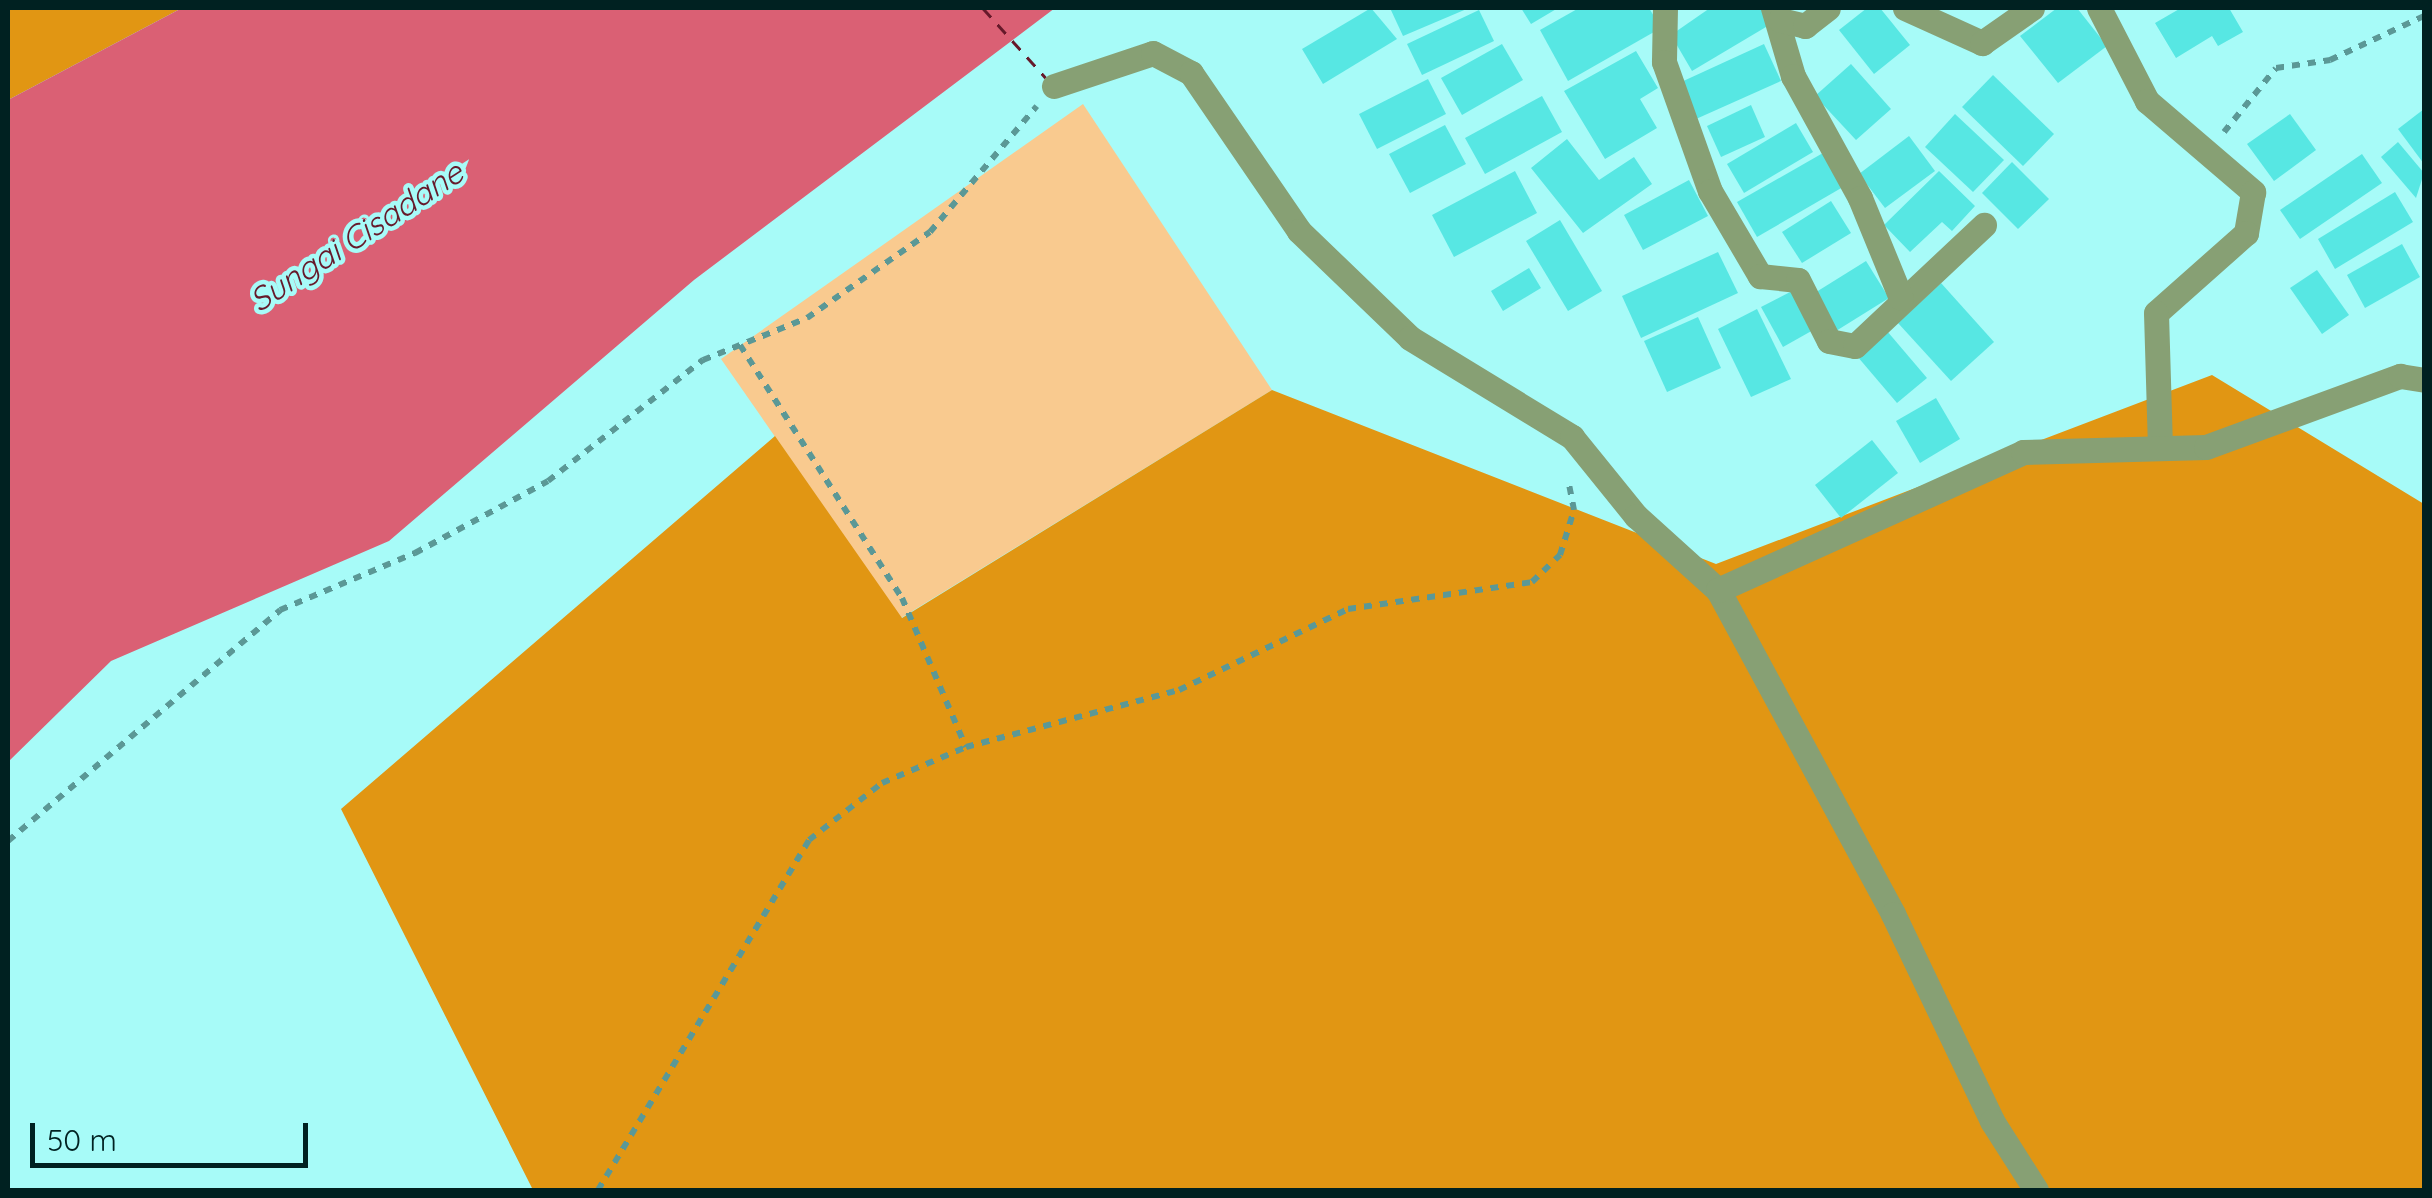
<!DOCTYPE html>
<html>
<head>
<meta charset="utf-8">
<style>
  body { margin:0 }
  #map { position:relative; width:2432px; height:1198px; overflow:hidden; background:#a7fbf8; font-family:Quicksand,sans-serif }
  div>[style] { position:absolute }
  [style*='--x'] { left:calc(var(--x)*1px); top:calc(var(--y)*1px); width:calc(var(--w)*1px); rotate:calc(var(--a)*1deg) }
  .green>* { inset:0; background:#f9ca8f }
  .forest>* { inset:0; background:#e19613 }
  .water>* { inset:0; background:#da6074 }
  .ferry>* { height:2.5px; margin-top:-1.25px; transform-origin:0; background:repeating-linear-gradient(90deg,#66192a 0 12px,transparent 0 22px) }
  .building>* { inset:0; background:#57e7e3 }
  .path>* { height:6px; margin-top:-3px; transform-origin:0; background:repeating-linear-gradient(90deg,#5b9896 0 8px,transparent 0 16px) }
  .minor>* { height:25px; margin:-12.5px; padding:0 12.5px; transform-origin:12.5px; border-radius:12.5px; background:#87a074 }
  span { translate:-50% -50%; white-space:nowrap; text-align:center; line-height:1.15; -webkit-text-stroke:9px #a7fbf8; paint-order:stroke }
  .water-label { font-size:32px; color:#66192a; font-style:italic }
  .frame { position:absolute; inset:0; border:10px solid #002121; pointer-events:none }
  .scale { position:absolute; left:30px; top:1123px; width:278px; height:45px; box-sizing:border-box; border:5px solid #002121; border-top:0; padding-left:12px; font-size:30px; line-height:35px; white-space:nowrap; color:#002121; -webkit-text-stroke:8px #a7fbf8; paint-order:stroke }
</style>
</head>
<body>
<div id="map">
  <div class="green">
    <div style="clip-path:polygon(1083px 104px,1272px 390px,901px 618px,721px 359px)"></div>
  </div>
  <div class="forest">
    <div style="clip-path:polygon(8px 8px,182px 8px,8px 100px)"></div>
    <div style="clip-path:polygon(2212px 375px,2424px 504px,2424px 1190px,533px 1190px,341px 809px,775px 436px,902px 618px,1272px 390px,1716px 564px)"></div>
  </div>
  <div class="water">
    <div style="clip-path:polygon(182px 8px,1055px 8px,694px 280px,389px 541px,111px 661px,8px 762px,8px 100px)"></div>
  </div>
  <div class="ferry">
    <div style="--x:983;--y:8;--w:94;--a:48"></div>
  </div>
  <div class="building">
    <div style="clip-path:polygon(1371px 8px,1397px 39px,1323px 84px,1302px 49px)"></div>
    <div style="clip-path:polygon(1390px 8px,1469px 8px,1403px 36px)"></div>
    <div style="clip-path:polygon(1521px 8px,1558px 8px,1531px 24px)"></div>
    <div style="clip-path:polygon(1579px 8px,1649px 8px,1661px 28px,1568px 81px,1540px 30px)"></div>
    <div style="clip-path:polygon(1710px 8px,1761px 8px,1771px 24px,1692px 71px,1671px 35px)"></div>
    <div style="clip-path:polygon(1867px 8px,1880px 8px,1910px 45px,1874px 74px,1839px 30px)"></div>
    <div style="clip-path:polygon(2057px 8px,2077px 8px,2107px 46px,2058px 83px,2020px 36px)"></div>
    <div style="clip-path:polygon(2181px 8px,2229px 8px,2243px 32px,2218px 46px,2212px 36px,2176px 58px,2155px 23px)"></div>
    <div style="clip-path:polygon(1479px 10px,1494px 41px,1422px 75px,1407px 44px)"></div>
    <div style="clip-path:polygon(1502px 44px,1523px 80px,1462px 115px,1441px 78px)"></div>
    <div style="clip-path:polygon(1764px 44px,1781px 81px,1696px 119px,1679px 83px)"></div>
    <div style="clip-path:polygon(1636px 51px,1658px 88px,1640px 99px,1657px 128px,1605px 159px,1564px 91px)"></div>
    <div style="clip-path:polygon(1851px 64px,1891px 109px,1856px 140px,1815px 96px)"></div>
    <div style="clip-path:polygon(1993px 75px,2054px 134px,2023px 166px,1962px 107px)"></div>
    <div style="clip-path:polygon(1428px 79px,1446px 114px,1377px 149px,1359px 114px)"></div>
    <div style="clip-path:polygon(1542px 96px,1562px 132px,1485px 174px,1465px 138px)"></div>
    <div style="clip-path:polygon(1751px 105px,1765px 137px,1721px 157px,1707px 126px)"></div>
    <div style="clip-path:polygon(2424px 109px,2424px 164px,2398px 129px)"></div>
    <div style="clip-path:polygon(1955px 114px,2004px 160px,1973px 192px,1925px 147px)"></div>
    <div style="clip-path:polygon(2290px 114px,2316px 150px,2274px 181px,2247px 144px)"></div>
    <div style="clip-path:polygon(1796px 123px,1813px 152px,1744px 193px,1727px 164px)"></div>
    <div style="clip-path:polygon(1445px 125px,1466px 164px,1410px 193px,1389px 154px)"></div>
    <div style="clip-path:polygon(1909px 136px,1935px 171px,1885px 208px,1859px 174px)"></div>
    <div style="clip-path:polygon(1567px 139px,1599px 180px,1634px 157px,1652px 184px,1583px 233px,1531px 168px)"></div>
    <div style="clip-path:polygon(2398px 142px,2424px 173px,2416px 198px,2381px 157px)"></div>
    <div style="clip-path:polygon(1823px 153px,1843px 187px,1757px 237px,1737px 202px)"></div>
    <div style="clip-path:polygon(2362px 154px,2382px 183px,2300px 239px,2280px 210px)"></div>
    <div style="clip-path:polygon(2012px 162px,2049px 199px,2018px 229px,1982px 193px)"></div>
    <div style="clip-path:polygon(1515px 171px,1537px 213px,1454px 257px,1432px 215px)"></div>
    <div style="clip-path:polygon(1939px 171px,1975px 206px,1952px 231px,1942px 222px,1910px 252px,1884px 225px)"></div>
    <div style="clip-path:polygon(1689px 180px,1708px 216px,1643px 250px,1624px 215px)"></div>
    <div style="clip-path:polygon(2395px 192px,2413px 222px,2335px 269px,2318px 239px)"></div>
    <div style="clip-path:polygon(1831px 201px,1851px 233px,1802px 263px,1782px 232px)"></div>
    <div style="clip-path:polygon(1560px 220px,1602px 291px,1568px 311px,1526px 241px)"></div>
    <div style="clip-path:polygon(2402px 244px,2420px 277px,2365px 308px,2347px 275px)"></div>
    <div style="clip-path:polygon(1718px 252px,1738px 293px,1641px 338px,1622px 296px)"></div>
    <div style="clip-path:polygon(1866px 261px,1889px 298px,1836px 331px,1813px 294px)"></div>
    <div style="clip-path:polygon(1529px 268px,1541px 288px,1503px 311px,1491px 291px)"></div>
    <div style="clip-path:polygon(2317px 270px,2349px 315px,2322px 334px,2290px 288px)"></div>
    <div style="clip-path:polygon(1941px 283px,1994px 342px,1951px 381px,1898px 323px)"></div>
    <div style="clip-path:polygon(1794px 290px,1815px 329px,1783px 347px,1761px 307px)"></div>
    <div style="clip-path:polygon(1757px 309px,1791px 379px,1751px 397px,1718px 329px)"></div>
    <div style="clip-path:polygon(1698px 317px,1721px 368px,1667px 392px,1644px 341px)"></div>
    <div style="clip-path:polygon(1887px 331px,1927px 378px,1897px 403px,1857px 356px)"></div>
    <div style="clip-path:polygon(1936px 398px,1960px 439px,1920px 463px,1896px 421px)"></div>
    <div style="clip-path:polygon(1872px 440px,1898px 473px,1841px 518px,1815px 485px)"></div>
  </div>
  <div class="path">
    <div style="--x:2224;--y:132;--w:82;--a:-50.9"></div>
    <div style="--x:2276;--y:68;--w:55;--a:-8.4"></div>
    <div style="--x:2330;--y:60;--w:104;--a:-25.1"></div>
    <div style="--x:740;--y:345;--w:300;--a:57.4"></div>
    <div style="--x:902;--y:598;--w:162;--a:66.8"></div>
    <div style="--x:8;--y:841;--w:357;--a:-40.3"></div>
    <div style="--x:280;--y:610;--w:147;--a:-22.9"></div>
    <div style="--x:415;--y:553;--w:151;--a:-28.4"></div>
    <div style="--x:548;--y:481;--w:197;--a:-38"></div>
    <div style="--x:703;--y:360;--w:112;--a:-22"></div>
    <div style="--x:807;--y:318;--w:150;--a:-35"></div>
    <div style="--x:930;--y:232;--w:165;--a:-49.7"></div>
    <div style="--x:598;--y:1190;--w:409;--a:-58.9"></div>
    <div style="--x:809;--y:840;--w:93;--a:-38"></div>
    <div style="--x:882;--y:783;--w:91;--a:-23.2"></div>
    <div style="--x:966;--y:747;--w:220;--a:-15"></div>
    <div style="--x:1179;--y:690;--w:187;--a:-25.6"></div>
    <div style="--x:1348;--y:609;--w:186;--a:-8.3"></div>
    <div style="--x:1532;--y:582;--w:39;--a:-44"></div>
    <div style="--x:1560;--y:555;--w:47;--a:-72.7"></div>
    <div style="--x:1574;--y:510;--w:25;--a:-101"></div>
  </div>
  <div class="minor">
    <div style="--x:1665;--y:8;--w:54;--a:91.1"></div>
    <div style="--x:1664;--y:62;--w:137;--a:70.4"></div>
    <div style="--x:1710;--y:191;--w:99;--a:59.5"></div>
    <div style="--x:1760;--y:276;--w:38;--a:6"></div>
    <div style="--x:1798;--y:280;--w:68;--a:63.1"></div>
    <div style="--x:1829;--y:341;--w:26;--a:11"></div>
    <div style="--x:1855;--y:346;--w:177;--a:-43.2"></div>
    <div style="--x:1773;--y:8;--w:71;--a:73.6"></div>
    <div style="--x:1793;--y:76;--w:139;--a:61.2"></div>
    <div style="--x:1860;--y:198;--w:108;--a:67.7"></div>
    <div style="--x:1905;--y:8;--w:85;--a:24.4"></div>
    <div style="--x:1982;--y:43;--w:61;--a:-35"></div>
    <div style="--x:2099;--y:8;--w:105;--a:62.7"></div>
    <div style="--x:2147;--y:101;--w:140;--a:40.6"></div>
    <div style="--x:2253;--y:192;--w:42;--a:99.7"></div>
    <div style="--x:2246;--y:233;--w:120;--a:138.4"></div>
    <div style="--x:2156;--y:313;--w:134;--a:88.3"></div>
    <div style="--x:1780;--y:20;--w:26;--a:13"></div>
    <div style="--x:1805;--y:26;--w:29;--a:-38"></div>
    <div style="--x:1054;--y:86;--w:104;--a:-18.4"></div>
    <div style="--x:1153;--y:53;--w:43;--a:27.8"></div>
    <div style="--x:1191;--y:73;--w:191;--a:55.6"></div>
    <div style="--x:1299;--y:231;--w:154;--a:43.9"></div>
    <div style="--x:1410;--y:338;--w:190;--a:31.4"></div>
    <div style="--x:1572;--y:437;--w:102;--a:51"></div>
    <div style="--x:1636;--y:516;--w:110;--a:42.1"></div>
    <div style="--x:1718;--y:590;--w:368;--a:61.6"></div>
    <div style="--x:1893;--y:914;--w:229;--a:64.4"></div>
    <div style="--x:1992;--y:1121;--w:82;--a:57.5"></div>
    <div style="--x:1718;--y:590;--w:335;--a:-24.3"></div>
    <div style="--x:2023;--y:452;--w:183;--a:-1.6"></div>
    <div style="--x:2206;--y:447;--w:207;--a:-20.1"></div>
    <div style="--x:2400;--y:376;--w:24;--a:9"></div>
  </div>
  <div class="water-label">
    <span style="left:356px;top:236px;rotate:-33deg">Sungai Cisadane</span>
  </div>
  <div class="frame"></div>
  <div class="scale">50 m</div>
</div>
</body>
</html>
